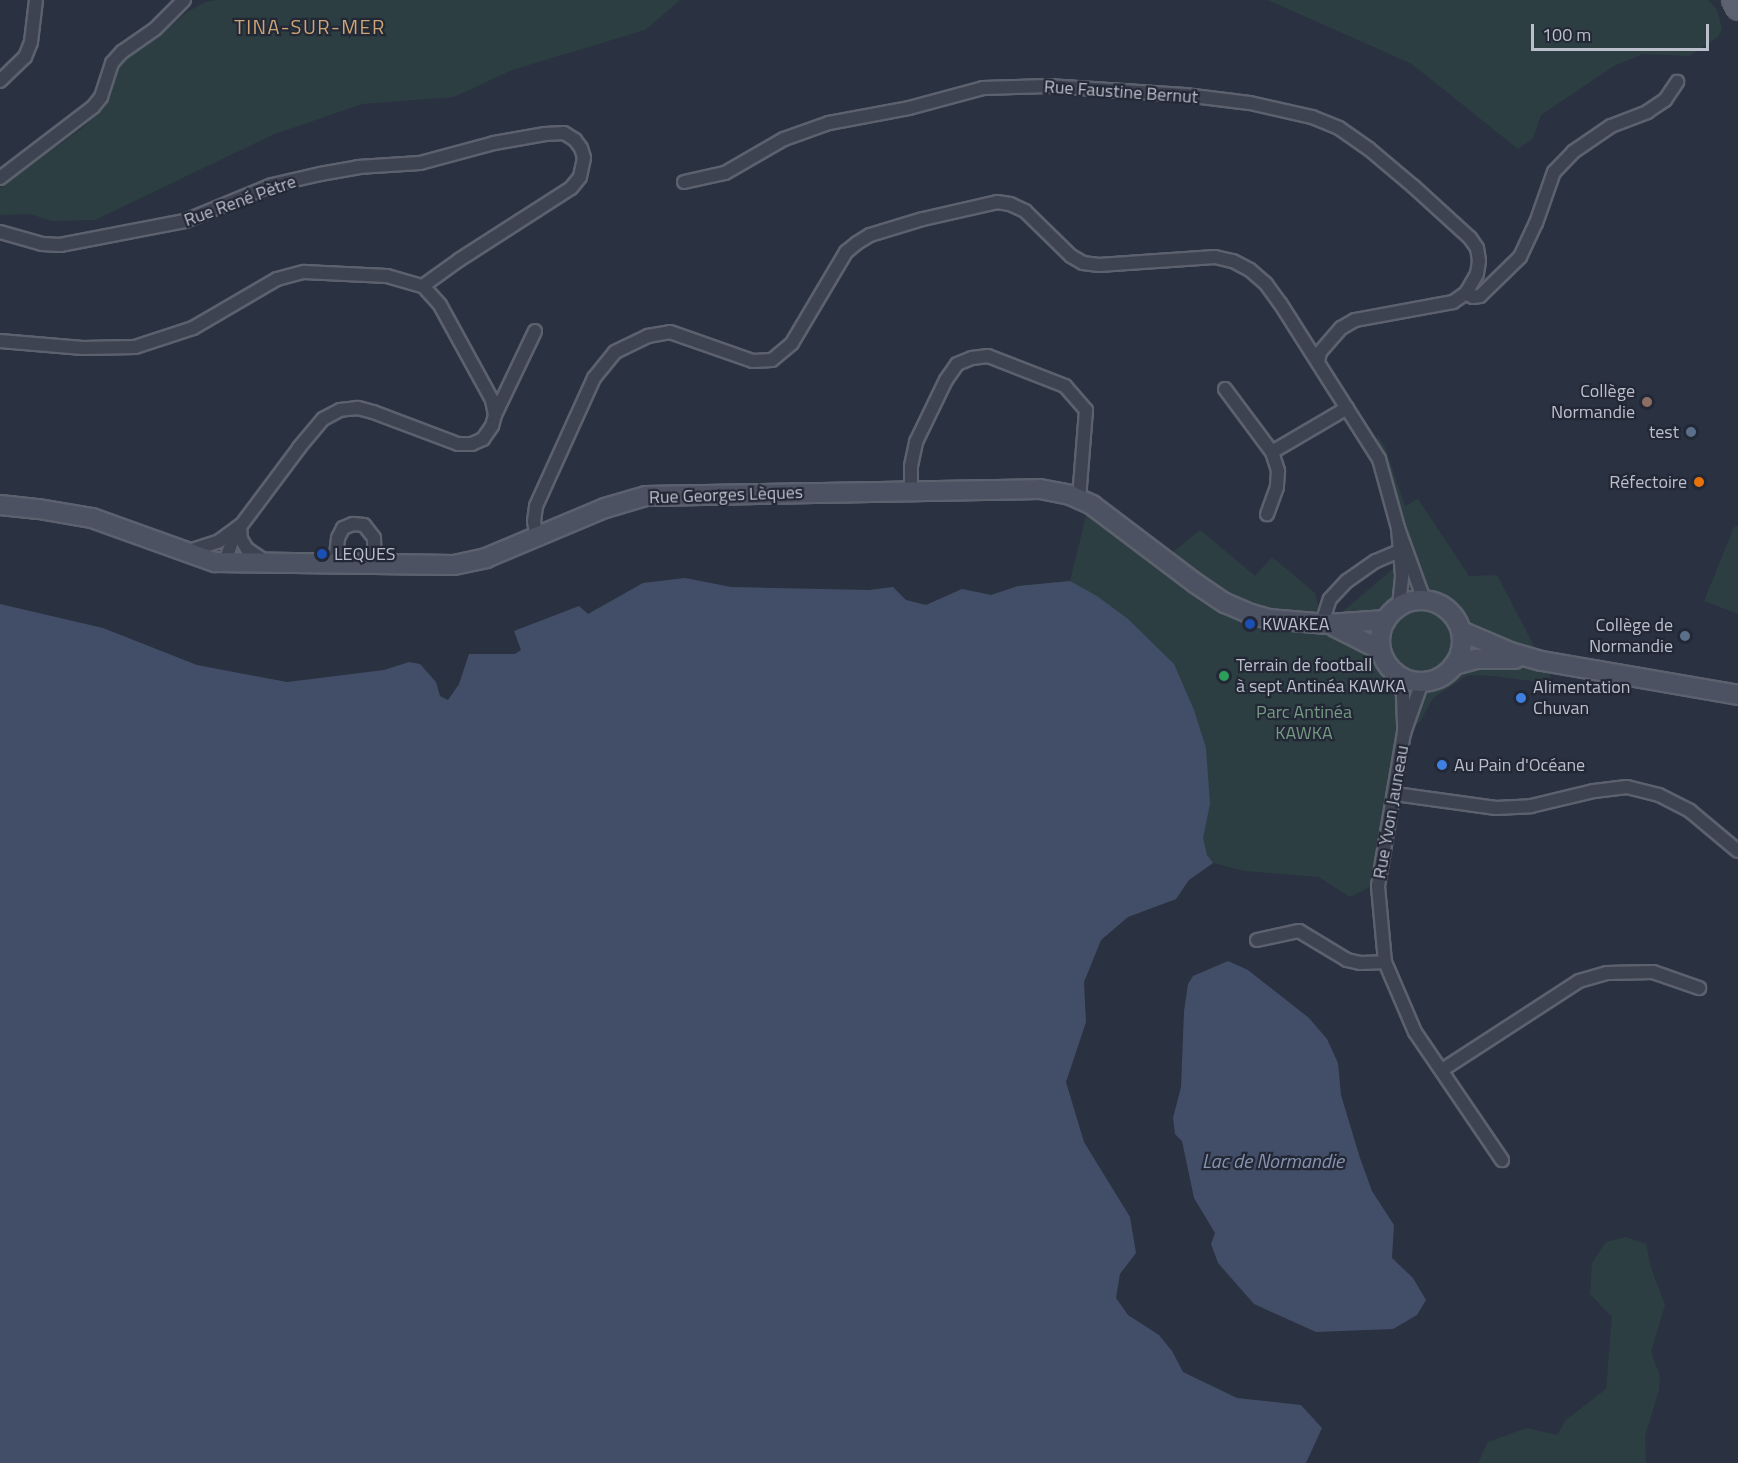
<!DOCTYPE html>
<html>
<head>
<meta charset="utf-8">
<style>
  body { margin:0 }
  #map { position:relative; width:1738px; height:1463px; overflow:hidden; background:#2a3140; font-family:"Titillium Web",sans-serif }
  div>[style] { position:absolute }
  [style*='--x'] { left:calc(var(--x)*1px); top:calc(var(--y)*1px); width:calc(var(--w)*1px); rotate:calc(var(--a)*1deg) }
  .green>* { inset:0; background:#2d3e42 }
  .water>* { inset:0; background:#424d67 }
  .roads { filter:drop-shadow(2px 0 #5c616e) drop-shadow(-2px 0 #5c616e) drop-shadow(0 2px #5c616e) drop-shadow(0 -2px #5c616e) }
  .street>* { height:12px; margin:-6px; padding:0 6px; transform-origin:6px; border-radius:6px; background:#3e4351 }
  .secondary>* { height:18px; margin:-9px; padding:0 9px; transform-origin:9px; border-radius:9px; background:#4d5263 }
  .secondary>.ring { margin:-9px; padding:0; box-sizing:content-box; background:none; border:18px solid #4d5263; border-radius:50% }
  .primary>* { height:20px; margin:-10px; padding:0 10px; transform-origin:10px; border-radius:10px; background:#5c6270 }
  .dots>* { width:16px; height:16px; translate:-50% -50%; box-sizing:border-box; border:3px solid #232836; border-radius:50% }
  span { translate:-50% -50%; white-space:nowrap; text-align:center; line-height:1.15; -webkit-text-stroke:4.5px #232836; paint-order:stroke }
  .street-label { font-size:18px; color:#bbbfcb }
  .poi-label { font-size:18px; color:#bbbfcb }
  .right { translate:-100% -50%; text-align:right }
  .left { translate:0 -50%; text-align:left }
  .park-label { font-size:18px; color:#759982 }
  .neighbourhood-label { font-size:20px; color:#cba575; letter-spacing:1.5px }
  .water-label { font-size:20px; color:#8692ae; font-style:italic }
  .scale { position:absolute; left:1531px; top:24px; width:178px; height:27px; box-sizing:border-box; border:3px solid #bbbfcb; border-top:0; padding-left:8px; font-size:18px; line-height:21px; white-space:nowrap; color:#bbbfcb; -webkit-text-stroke:4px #232836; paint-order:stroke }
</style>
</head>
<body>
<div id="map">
  <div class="green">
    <div style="clip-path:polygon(217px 0,680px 0,645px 30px,512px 70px,454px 97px,362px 104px,272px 135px,95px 220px,52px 221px,30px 214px,0 215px,0 188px,82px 128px,105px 107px,114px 76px,127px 58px,151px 42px,187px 12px,206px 2px)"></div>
    <div style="clip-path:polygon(1268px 0,1708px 0,1717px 10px,1722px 29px,1718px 37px,1689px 56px,1643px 54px,1614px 66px,1541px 115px,1533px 138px,1518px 149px,1412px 64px)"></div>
    <div style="clip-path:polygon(1377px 434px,1385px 447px,1405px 506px,1418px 499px,1469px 576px,1497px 575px,1554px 684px,1494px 676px,1468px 675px,1433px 698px,1420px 722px,1404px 733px,1378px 883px,1350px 897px,1319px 877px,1245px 871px,1213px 863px,1189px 880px,1176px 899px,1128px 917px,1101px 940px,1084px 982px,518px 677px,469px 654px,515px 654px,521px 650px,514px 631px,579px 606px,588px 614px,643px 583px,685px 578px,731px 587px,869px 590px,893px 587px,906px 600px,926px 605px,962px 589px,991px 595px,1018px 586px,1070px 581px,1086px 516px,1092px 505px,1167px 557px,1200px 530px,1255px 576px,1272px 557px,1315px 593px,1322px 623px,1340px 614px,1407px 557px,1379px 459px)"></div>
    <div style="clip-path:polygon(1738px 526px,1738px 614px,1704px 601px,1734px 527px)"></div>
    <div style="clip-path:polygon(1626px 1237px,1646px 1244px,1651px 1268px,1665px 1305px,1651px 1352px,1660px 1376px,1659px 1390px,1645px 1436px,1646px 1463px,1478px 1463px,1488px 1442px,1527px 1428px,1557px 1435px,1566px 1420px,1606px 1389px,1612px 1317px,1590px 1294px,1592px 1263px,1606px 1242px)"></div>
  </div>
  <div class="water">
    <div style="clip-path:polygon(685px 578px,731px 587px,869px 590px,893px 587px,906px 600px,926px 605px,962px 589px,991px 595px,1018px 586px,1070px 581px,1097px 596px,1128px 619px,1174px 664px,1194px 710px,1206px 748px,1210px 804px,1203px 838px,1207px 855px,1213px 863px,1189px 880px,1176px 899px,1128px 917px,1101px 940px,1084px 982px,1086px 1022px,1066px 1082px,1084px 1142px,1130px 1217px,1136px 1253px,1120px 1274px,1116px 1298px,1128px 1315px,1159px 1335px,1172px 1351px,1183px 1372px,1237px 1398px,1301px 1405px,1322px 1428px,1306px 1463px,0 1463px,0 604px,103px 628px,197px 665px,287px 682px,384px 670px,409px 662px,420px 664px,436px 682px,440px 696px,448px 700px,459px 684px,469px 654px,515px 654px,521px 650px,514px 631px,579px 606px,588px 614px,643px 583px)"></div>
    <div style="clip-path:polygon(1228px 961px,1248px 970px,1309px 1018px,1327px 1039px,1338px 1063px,1341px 1095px,1360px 1158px,1372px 1191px,1394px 1225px,1392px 1258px,1413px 1278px,1426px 1300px,1417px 1315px,1393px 1329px,1316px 1332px,1254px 1304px,1218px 1263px,1211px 1244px,1215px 1233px,1194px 1198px,1182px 1141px,1175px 1134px,1173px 1118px,1181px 1087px,1184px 1011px,1188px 984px,1193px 976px)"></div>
  </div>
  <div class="roads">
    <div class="street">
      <div style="--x:0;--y:81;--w:35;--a:-44"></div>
      <div style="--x:25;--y:57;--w:16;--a:-68"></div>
      <div style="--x:31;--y:42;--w:42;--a:-83.2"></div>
      <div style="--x:0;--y:178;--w:117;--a:-37.4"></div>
      <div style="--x:93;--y:107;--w:13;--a:-51"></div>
      <div style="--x:101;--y:97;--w:36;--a:-72"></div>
      <div style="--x:112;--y:63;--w:15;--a:-48"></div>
      <div style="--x:122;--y:52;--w:40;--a:-34.9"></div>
      <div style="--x:155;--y:29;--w:41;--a:-45"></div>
      <div style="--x:684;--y:182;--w:42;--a:-12.4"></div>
      <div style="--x:725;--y:173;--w:68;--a:-30"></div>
      <div style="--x:784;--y:139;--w:48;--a:-19.6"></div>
      <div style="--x:829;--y:123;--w:81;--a:-10.6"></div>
      <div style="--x:909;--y:108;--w:77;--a:-15.1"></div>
      <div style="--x:983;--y:88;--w:65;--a:-1.8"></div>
      <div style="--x:1048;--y:86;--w:137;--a:3.8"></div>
      <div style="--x:1185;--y:95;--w:65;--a:7"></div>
      <div style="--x:1250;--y:103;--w:64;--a:12.7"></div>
      <div style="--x:1312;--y:117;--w:29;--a:22"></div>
      <div style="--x:1339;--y:128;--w:37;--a:35"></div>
      <div style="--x:1369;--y:149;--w:57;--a:40.1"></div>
      <div style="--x:1413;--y:186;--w:77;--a:42.4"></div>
      <div style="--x:1470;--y:238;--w:12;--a:55"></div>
      <div style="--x:1477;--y:248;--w:13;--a:81"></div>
      <div style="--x:1479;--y:261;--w:13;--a:99"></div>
      <div style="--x:1477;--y:274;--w:22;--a:120"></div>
      <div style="--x:1466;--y:293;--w:16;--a:145"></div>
      <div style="--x:1453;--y:302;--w:100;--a:169.6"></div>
      <div style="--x:1355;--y:320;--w:16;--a:150"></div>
      <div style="--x:1341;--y:328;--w:32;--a:131"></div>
      <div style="--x:1320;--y:352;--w:10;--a:101"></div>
      <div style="--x:0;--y:232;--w:44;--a:15.9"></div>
      <div style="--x:42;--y:244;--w:18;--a:3"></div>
      <div style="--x:60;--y:245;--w:127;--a:-10.9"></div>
      <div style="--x:185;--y:221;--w:94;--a:-22.5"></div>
      <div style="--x:272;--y:185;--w:49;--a:-12.9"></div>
      <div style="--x:320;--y:174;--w:39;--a:-10"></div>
      <div style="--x:358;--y:167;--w:62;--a:-3.7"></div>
      <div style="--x:420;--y:163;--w:77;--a:-15.1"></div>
      <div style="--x:494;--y:143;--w:52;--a:-10"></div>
      <div style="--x:545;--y:134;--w:19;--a:-3"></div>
      <div style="--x:564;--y:133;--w:13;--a:32"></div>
      <div style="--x:575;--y:140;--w:10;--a:53"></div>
      <div style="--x:581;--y:148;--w:10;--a:73"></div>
      <div style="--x:584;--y:158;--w:19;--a:102"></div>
      <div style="--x:580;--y:177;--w:14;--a:129"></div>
      <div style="--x:571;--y:188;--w:133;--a:147.3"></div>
      <div style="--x:459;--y:260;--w:44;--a:144.2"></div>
      <div style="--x:1466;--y:293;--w:8;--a:30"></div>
      <div style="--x:1473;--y:297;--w:7;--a:-8"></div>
      <div style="--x:1480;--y:296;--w:56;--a:-44.3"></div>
      <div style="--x:1520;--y:257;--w:38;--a:-65"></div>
      <div style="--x:1536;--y:223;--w:54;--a:-70.6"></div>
      <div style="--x:1554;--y:172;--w:28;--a:-46"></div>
      <div style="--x:1573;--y:152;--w:46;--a:-34.4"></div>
      <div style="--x:1611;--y:126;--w:39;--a:-21"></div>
      <div style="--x:1647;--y:112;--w:22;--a:-34"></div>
      <div style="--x:1665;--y:100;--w:22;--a:-56"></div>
      <div style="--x:0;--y:341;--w:83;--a:4.8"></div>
      <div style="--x:83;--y:348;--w:52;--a:-1.1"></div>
      <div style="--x:135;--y:347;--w:61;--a:-18.1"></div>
      <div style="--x:193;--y:328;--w:97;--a:-30.3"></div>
      <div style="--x:277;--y:279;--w:28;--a:-15"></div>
      <div style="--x:304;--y:272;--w:83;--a:2.8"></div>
      <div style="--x:387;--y:276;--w:37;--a:16"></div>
      <div style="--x:423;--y:286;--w:25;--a:48"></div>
      <div style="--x:440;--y:305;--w:108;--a:61.3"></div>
      <div style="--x:492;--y:400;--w:15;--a:79"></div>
      <div style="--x:495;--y:415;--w:11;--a:105"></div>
      <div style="--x:492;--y:426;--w:16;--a:125"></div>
      <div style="--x:483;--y:439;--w:12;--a:156"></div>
      <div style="--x:472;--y:444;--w:14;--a:180"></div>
      <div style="--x:458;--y:444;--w:91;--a:-159.4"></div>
      <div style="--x:373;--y:412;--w:16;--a:-165"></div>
      <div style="--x:358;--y:408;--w:18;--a:174"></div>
      <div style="--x:340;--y:410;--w:19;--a:152"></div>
      <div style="--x:323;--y:419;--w:38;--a:130"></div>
      <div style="--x:299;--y:448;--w:109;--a:126.8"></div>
      <div style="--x:234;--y:535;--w:28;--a:108"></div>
      <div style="--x:1225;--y:389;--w:79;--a:53.3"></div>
      <div style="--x:1272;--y:452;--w:20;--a:72"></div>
      <div style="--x:1278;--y:471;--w:16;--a:94"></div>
      <div style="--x:1277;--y:487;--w:29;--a:110"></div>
      <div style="--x:495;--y:415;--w:93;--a:-64.5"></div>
      <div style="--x:1272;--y:452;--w:87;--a:-30.4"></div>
      <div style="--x:911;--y:490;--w:24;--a:-90"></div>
      <div style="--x:911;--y:466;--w:25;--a:-78"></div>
      <div style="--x:916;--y:442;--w:69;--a:-64.2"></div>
      <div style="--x:946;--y:380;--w:19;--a:-55"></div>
      <div style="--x:957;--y:364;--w:16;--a:-22"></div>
      <div style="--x:972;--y:358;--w:16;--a:-7"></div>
      <div style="--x:988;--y:356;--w:83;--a:21.3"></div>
      <div style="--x:1065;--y:386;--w:32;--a:49"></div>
      <div style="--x:1086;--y:410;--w:88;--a:94.5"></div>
      <div style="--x:537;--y:537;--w:16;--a:-101"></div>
      <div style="--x:534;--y:521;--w:15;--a:-82"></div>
      <div style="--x:536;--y:506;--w:141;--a:-65.6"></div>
      <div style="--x:594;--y:378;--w:33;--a:-51"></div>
      <div style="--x:615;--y:352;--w:37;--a:-26"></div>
      <div style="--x:648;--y:336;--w:22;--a:-10"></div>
      <div style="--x:670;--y:332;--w:88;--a:19.3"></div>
      <div style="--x:753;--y:361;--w:19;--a:-3"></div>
      <div style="--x:772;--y:360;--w:26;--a:-40"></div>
      <div style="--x:792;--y:343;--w:106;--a:-59.3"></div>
      <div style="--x:846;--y:252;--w:14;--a:-39"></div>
      <div style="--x:857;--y:243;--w:15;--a:-32"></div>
      <div style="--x:870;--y:235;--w:55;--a:-16.8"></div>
      <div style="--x:923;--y:219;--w:76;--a:-12.9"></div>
      <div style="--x:997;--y:202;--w:13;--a:9"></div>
      <div style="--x:1010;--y:204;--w:17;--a:25"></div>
      <div style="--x:1025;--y:211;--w:64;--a:44.4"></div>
      <div style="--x:1071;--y:256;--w:14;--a:30"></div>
      <div style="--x:1083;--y:263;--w:16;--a:7"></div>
      <div style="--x:1099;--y:265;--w:116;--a:-3.9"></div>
      <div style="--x:1215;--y:257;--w:18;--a:13"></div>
      <div style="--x:1233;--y:261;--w:19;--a:28"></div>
      <div style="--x:1250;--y:270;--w:21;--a:41"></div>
      <div style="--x:1266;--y:284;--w:24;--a:54"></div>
      <div style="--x:1280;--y:303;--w:185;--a:57.6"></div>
      <div style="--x:1379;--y:459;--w:72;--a:74.6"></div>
      <div style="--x:186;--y:552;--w:35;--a:-18"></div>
      <div style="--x:219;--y:541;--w:26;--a:-36"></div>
      <div style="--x:240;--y:526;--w:13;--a:86"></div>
      <div style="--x:241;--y:539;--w:12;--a:59"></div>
      <div style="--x:247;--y:549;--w:22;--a:34"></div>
      <div style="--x:335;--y:563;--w:25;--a:-83"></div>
      <div style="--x:338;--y:538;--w:11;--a:-63"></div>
      <div style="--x:343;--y:528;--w:11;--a:-22"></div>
      <div style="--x:353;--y:524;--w:11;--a:5"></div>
      <div style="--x:364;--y:525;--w:16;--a:52"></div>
      <div style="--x:374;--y:538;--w:26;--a:88"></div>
      <div style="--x:1399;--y:606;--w:31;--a:-84"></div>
      <div style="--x:1402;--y:575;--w:47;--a:-94.9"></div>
      <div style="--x:1398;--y:528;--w:77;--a:70.1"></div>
      <div style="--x:1322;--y:623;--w:25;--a:-72"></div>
      <div style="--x:1330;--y:599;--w:25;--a:-47"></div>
      <div style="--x:1347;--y:581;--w:35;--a:-35"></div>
      <div style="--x:1376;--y:561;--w:26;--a:-23"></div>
      <div style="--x:1398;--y:675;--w:21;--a:76"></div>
      <div style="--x:1403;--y:695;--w:38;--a:88"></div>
      <div style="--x:1404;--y:733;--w:54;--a:-70.6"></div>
      <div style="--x:1395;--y:794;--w:102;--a:7.9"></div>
      <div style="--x:1496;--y:808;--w:35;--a:-3"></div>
      <div style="--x:1531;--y:806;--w:65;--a:-13.4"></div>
      <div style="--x:1594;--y:791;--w:33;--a:-7"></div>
      <div style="--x:1627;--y:787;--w:33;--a:14"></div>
      <div style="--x:1659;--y:795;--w:35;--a:27"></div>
      <div style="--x:1690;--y:811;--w:62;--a:39.8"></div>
      <div style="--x:1257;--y:940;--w:43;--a:-12.1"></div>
      <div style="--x:1299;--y:931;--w:56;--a:31.1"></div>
      <div style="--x:1347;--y:960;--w:13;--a:13"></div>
      <div style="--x:1360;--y:963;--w:25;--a:-2"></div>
      <div style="--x:1385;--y:962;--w:76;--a:-95.3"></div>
      <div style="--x:1378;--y:886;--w:155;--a:-80.4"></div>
      <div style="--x:1385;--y:962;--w:76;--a:66.8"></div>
      <div style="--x:1415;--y:1032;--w:155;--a:55.8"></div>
      <div style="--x:1442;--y:1070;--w:163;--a:-33"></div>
      <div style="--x:1579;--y:981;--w:29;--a:-16"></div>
      <div style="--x:1607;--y:973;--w:46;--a:-1.2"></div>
      <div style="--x:1653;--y:972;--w:49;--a:19.2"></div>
    </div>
    <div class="secondary">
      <div style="--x:0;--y:505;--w:39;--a:6"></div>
      <div style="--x:39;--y:509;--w:54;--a:9.6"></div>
      <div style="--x:92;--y:518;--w:131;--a:19.7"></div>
      <div style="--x:215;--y:562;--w:239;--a:0.7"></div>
      <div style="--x:454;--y:565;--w:33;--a:-12"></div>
      <div style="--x:486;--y:558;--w:129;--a:-22.8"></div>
      <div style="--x:605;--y:508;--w:43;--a:-16.3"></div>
      <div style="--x:646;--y:496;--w:394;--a:-1"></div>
      <div style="--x:1040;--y:489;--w:31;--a:11"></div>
      <div style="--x:1070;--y:495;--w:24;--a:24"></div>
      <div style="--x:1092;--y:505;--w:129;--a:37.1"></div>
      <div style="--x:1195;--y:583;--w:36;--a:34"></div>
      <div style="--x:1225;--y:603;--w:28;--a:23"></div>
      <div style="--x:1251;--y:614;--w:18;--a:16"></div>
      <div style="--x:1268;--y:619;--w:60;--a:4.8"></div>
      <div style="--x:1328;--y:624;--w:58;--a:-3.9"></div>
      <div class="ring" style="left:1380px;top:600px;width:64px;height:64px"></div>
      <div style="--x:1335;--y:627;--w:51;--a:26.6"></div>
      <div style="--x:1461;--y:631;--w:53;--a:23.2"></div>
      <div style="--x:1510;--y:652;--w:33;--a:16"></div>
      <div style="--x:1542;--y:661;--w:199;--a:9.8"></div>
      <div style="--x:1454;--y:665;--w:24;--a:-15"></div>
      <div style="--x:1477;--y:659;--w:38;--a:0"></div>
    </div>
    <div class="primary">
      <div style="--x:1733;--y:0;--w:10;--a:61"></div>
    </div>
  </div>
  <div class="dots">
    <div style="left:1647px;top:402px;background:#8d6e63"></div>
    <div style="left:1691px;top:432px;background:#5c6f8a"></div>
    <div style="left:1699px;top:482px;background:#e8710a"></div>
    <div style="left:322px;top:554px;background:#1a4fb4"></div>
    <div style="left:1250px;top:624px;background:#1a4fb4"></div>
    <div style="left:1685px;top:636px;background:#5c6f8a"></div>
    <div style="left:1224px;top:676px;background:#2e9e5b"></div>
    <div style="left:1521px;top:698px;background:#3f7fe0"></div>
    <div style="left:1442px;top:765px;background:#3f7fe0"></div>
  </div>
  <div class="street-label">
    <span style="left:1121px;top:92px;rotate:4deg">Rue Faustine Bernut</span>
    <span style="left:240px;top:201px;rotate:-20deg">Rue René Pètre</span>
    <span style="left:726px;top:495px;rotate:-2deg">Rue Georges Lèques</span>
    <span style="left:1391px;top:812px;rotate:-80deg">Rue Yvon Jauneau</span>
  </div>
  <div class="poi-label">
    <span class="right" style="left:1635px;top:402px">Collège<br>Normandie</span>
    <span class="right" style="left:1679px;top:432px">test</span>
    <span class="right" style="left:1687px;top:482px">Réfectoire</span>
    <span class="left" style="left:334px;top:554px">LEQUES</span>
    <span class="left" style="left:1262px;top:624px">KWAKEA</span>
    <span class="right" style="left:1673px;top:636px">Collège de<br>Normandie</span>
    <span class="left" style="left:1236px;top:676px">Terrain de football<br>à sept Antinéa KAWKA</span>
    <span class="left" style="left:1533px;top:698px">Alimentation<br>Chuvan</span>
    <span class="left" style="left:1454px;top:765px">Au Pain d'Océane</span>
  </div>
  <div class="park-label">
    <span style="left:1304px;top:723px">Parc Antinéa<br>KAWKA</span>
  </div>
  <div class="neighbourhood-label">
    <span style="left:310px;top:26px">TINA-SUR-MER</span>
  </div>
  <div class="water-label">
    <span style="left:1273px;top:1160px">Lac de Normandie</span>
  </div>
  <div class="scale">100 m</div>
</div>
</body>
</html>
